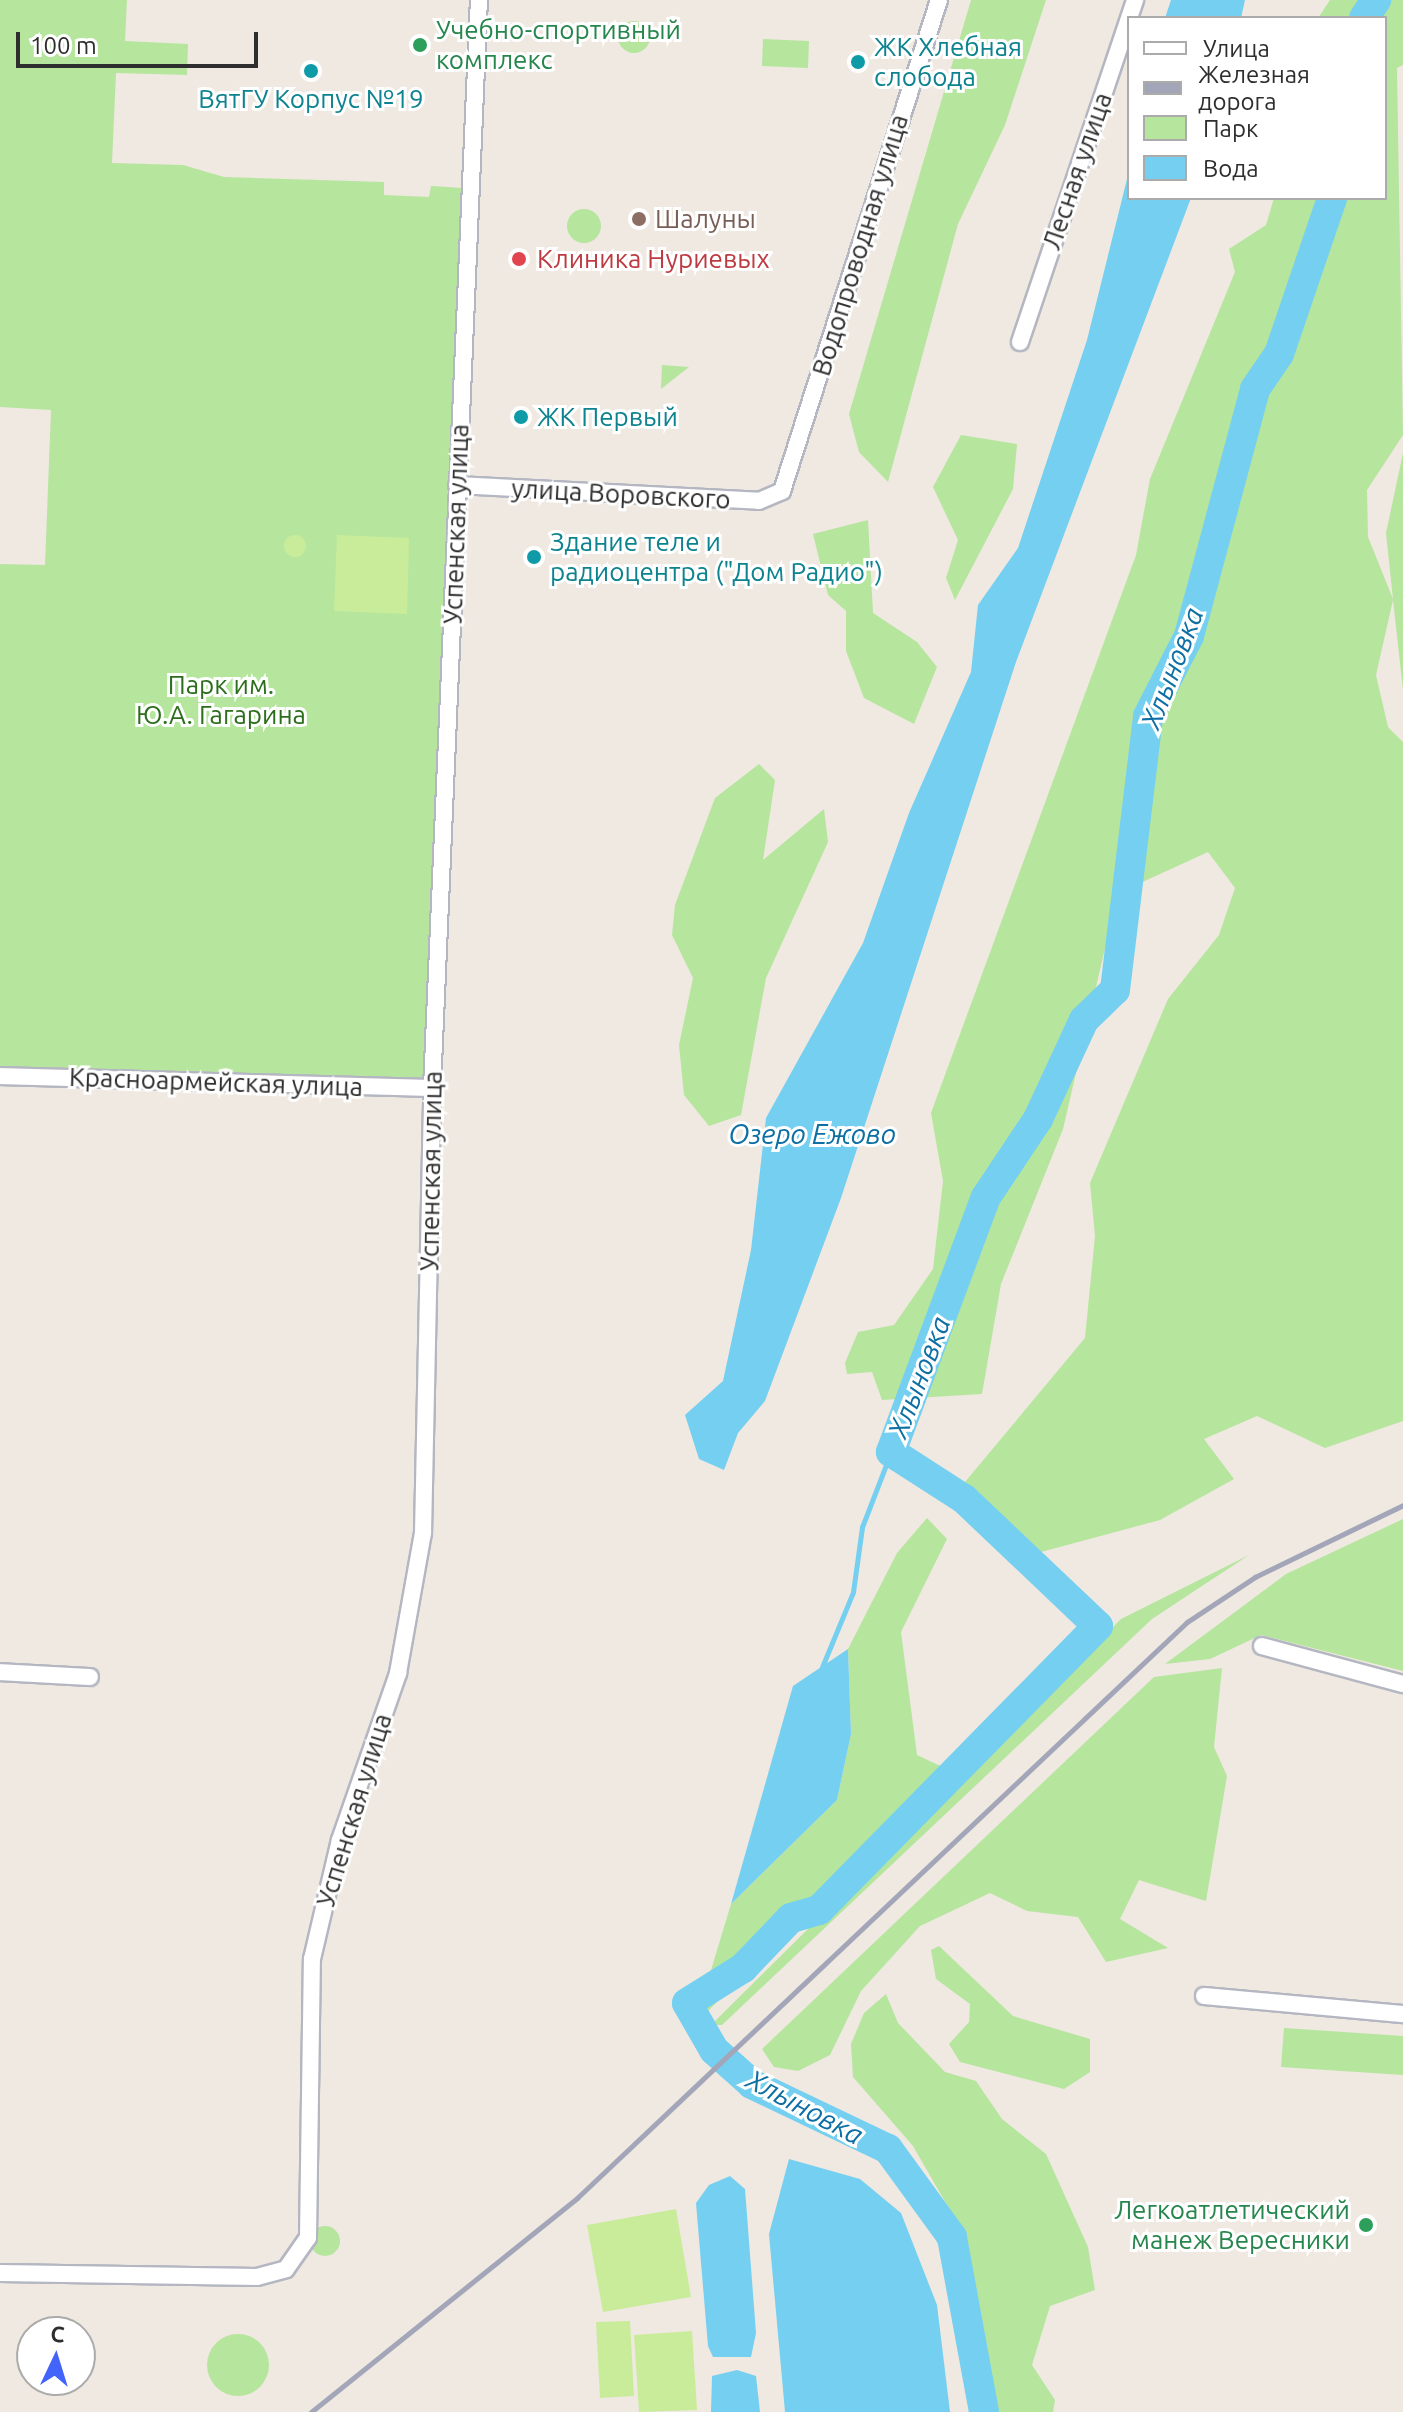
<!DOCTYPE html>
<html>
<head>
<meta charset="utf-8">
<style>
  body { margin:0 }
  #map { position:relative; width:1403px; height:2412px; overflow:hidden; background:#efe9e1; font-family:Ubuntu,sans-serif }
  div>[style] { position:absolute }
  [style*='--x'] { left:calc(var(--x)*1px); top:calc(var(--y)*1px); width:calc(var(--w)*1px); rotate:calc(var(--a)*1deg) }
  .green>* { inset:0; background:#b6e59e }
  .round { border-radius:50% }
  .pitch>* { inset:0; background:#c9ec9a }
  .water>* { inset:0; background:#75cff0 }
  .stream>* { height:5px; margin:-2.5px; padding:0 2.5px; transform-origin:2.5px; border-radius:2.5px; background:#75cff0 }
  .river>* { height:30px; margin:-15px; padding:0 15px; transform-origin:15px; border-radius:15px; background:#75cff0 }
  .roads { filter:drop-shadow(2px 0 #b4b7c1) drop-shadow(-2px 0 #b4b7c1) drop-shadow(0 2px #b4b7c1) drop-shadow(0 -2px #b4b7c1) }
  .street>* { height:16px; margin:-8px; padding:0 8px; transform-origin:8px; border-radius:8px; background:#fff }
  .rail>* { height:5px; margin:-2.5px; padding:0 2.5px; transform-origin:2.5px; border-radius:2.5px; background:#a3a6b8 }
  .dots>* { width:22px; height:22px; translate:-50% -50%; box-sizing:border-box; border:4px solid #fff; border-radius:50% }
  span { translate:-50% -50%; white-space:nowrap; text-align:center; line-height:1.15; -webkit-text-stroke:6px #fff; paint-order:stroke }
  .leisure-label { font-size:26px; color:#27864d }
  .left { translate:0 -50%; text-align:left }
  .right { translate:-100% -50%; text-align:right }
  .culture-label { font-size:26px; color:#0d838f }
  .street-label { font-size:26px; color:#2e2e2e }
  .education-label { font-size:26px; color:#785e54 }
  .health-label { font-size:26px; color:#be3a42 }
  .park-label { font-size:26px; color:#2c6e1b }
  .water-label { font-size:28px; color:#0d6fa3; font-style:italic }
  .legend { position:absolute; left:1127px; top:16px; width:260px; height:184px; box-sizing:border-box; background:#fff; border:2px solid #ababab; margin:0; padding:10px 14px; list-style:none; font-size:24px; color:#2e2e2e }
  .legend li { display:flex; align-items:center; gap:16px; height:40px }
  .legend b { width:40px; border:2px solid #ababab }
  .north { position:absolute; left:16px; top:2316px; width:80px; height:80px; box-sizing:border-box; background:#fff; border:2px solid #ababab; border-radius:50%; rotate:4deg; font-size:22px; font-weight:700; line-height:32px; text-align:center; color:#2e2e2e }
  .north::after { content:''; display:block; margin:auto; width:28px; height:36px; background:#4264fb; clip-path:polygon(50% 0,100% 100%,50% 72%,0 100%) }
  .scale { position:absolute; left:16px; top:32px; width:242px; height:36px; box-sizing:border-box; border:4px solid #2e2e2e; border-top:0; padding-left:10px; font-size:24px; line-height:28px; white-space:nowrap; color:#2e2e2e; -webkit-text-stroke:6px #fff; paint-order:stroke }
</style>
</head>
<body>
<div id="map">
  <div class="green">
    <div style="clip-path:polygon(0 0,127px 0,125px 41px,188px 44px,187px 75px,116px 73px,112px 163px,183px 165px,224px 177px,384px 182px,384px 195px,429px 197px,431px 186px,462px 188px,429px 1066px,420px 1081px,0 1076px,0 564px,45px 565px,51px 410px,0 407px)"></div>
    <div style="clip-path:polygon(971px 0,1046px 0,1005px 125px,958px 224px,888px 482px,859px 452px,849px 414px)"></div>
    <div style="clip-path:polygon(1330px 0,1403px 0,1403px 65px,1397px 68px,1403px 435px,1367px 490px,1368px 537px,1393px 599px,1386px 533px,1403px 453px,1403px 690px,1393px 600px,1376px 675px,1388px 727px,1403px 742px,1403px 1421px,1325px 1448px,1257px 1416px,1204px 1439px,1234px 1479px,1160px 1520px,1041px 1552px,965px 1482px,1085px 1338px,1095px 1236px,1090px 1183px,1168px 999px,1219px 935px,1235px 888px,1208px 852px,1136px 885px,1106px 944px,1063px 1129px,1001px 1284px,982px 1394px,882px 1400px,872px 1372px,847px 1374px,845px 1363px,858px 1332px,894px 1325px,933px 1269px,943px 1181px,931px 1113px,1136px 555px,1150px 479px,1235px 272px,1229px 249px,1266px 225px,1274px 198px,1385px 198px,1385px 18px,1318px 18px)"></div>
    <div class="round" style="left:618px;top:21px;width:32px;height:32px"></div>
    <div style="clip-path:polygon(763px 39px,809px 41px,808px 68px,762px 66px)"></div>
    <div class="round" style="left:567px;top:209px;width:34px;height:34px"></div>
    <div style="clip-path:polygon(662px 365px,689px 367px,661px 389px)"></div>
    <div style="clip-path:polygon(961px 435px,1017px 444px,1013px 489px,955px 600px,946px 578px,958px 540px,933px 487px)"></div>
    <div style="clip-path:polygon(868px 520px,873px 613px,917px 642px,937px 667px,914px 724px,864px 698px,846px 651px,846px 611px,828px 595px,813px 534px)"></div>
    <div style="clip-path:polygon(759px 764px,775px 780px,763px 860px,824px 809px,828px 842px,766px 978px,741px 1115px,709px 1126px,684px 1095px,679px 1045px,693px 978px,672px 935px,675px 905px,715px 798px)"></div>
    <div style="clip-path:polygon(927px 1518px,947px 1539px,901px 1632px,917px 1755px,949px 1770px,708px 2011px,705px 1990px,731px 1904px,837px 1800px,851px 1734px,848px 1649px,897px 1553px)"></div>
    <div style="clip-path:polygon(1403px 1519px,1403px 1671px,1261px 1635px,1210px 1659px,1165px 1664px,1286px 1574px)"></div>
    <div style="clip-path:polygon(1249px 1555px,1152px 1619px,722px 2025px,711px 2025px,1121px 1619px)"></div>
    <div style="clip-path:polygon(1222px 1668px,1214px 1747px,1227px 1776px,1206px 1901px,1139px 1880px,1120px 1919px,1168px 1948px,1106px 1962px,1078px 1917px,1027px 1911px,990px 1893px,920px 1926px,861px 1991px,830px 2055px,798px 2071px,774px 2067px,762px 2049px,1154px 1677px)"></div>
    <div style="clip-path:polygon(939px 1946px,1013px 2016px,1090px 2039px,1090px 2072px,1064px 2089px,960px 2062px,949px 2044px,969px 2022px,970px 2004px,936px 1979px,931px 1950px)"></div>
    <div style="clip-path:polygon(886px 1994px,898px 2023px,945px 2072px,976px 2081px,1002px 2119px,1046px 2154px,1088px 2247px,1095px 2290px,1050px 2306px,1032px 2365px,1055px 2400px,1053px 2412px,989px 2412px,963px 2233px,913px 2146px,853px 2077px,851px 2044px,864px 2013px)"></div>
    <div style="clip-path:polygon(1284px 2028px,1403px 2036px,1403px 2075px,1281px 2067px)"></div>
    <div class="round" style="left:310px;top:2226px;width:30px;height:30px"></div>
    <div class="round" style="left:207px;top:2334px;width:62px;height:62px"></div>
  </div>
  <div class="pitch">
    <div class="round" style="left:284px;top:535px;width:22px;height:22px"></div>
    <div style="clip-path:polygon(337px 535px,409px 538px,407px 614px,334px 611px)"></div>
    <div style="clip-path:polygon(676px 2209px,691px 2297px,603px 2312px,587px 2225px)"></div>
    <div style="clip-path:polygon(630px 2321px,634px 2396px,600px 2398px,596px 2322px)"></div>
    <div style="clip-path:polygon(692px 2331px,697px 2410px,639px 2412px,634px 2335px)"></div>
  </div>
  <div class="water">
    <div style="clip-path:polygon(1171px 0,1245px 0,1241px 18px,1165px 18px)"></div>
    <div style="clip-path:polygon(1129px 171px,1129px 198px,1191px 198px,1016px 662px,841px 1198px,765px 1401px,738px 1433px,724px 1470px,699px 1459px,685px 1415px,723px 1381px,751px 1250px,766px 1118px,863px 943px,909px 813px,971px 672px,978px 605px,1018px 548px,1087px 340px)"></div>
    <div style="clip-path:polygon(848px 1649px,851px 1734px,837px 1800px,731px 1904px,793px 1686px)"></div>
    <div style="clip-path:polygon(789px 2159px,860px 2179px,901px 2213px,937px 2305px,950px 2412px,785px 2412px,769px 2234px)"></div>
    <div style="clip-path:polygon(730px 2176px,745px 2189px,756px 2333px,751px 2357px,713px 2357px,708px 2346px,696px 2203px,709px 2185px)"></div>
    <div style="clip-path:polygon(737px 2370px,756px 2376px,760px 2412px,711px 2412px,712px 2376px)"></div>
  </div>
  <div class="stream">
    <div style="--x:822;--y:1667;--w:81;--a:-67.5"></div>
    <div style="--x:853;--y:1592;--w:66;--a:-82.1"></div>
    <div style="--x:862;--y:1527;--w:80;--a:-68.9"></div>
  </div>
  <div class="river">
    <div style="--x:1364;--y:18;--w:22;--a:-56"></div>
    <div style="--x:984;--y:2412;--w:178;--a:-100.4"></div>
    <div style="--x:952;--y:2237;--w:109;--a:-126"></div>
    <div style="--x:888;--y:2149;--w:151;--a:-154.5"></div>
    <div style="--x:752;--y:2084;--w:51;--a:-138.2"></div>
    <div style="--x:714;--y:2050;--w:54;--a:-119.9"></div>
    <div style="--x:687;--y:2003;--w:66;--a:-32"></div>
    <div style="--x:743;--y:1968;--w:69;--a:-46.2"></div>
    <div style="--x:791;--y:1918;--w:29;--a:-16"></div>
    <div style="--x:819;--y:1910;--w:398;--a:-45.5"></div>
    <div style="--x:1098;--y:1626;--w:185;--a:-136.5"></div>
    <div style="--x:964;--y:1499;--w:87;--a:-147.2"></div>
    <div style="--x:891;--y:1452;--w:272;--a:-69.6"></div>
    <div style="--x:986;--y:1197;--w:94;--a:-56.3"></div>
    <div style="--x:1038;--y:1119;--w:109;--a:-65.1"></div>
    <div style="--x:1084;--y:1020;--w:43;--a:-44.1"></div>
    <div style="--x:1115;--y:990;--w:276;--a:-83.1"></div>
    <div style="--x:1148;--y:716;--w:90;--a:-62.9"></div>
    <div style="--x:1189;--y:636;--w:256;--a:-75"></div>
    <div style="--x:1255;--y:389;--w:42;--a:-55.6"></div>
    <div style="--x:1279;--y:354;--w:165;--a:-71.2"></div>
  </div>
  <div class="roads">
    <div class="street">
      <div style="--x:1020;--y:342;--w:361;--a:-71.4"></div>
      <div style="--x:457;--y:485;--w:302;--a:3"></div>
      <div style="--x:759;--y:501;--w:25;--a:-23"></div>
      <div style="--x:782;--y:491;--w:515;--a:-72.27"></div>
      <div style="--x:0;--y:1076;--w:432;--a:1.6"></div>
      <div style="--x:1262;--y:1646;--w:146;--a:15.1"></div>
      <div style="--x:0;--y:1672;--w:90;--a:3.2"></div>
      <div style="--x:1204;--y:1996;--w:200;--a:5.2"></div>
      <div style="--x:0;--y:2273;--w:257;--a:0.9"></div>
      <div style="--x:257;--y:2277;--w:30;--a:-15"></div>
      <div style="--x:286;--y:2269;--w:38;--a:-55"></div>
      <div style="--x:308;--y:2238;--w:279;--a:-89.2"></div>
      <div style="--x:312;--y:1959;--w:122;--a:-76.8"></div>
      <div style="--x:340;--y:1840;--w:177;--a:-70.8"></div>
      <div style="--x:398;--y:1673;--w:142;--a:-79.9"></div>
      <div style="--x:423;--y:1533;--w:445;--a:-88.8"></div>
      <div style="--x:432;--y:1088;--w:1089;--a:-87.53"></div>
    </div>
  </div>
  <div class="rail">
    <div style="--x:311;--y:2412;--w:341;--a:-38.8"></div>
    <div style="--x:577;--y:2198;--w:839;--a:-43.36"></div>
    <div style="--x:1187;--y:1622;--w:82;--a:-33.5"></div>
    <div style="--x:1255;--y:1577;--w:165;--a:-25.9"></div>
  </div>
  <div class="dots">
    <div style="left:420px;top:45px;background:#2e9e5b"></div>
    <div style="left:858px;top:62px;background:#0f9aa8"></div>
    <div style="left:311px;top:71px;background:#0f9aa8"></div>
    <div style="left:639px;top:219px;background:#8d6e63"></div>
    <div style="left:519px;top:259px;background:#e0444e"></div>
    <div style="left:521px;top:417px;background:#0f9aa8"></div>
    <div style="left:534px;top:557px;background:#0f9aa8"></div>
    <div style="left:1366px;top:2225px;background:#2e9e5b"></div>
  </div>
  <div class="leisure-label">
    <span class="left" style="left:436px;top:45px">Учебно-спортивный<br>комплекс</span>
    <span class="right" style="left:1350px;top:2225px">Легкоатлетический<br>манеж Вересники</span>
  </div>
  <div class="culture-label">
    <span class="left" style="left:874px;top:62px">ЖК Хлебная<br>слобода</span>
    <span style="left:311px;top:99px">ВятГУ Корпус №19</span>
    <span class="left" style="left:537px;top:417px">ЖК Первый</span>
    <span class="left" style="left:550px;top:557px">Здание теле и<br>радиоцентра ("Дом Радио")</span>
  </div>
  <div class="street-label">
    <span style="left:1077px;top:171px;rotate:-71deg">Лесная улица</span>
    <span style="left:860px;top:245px;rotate:-73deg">Водопроводная улица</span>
    <span style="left:621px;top:494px;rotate:3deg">улица Воровского</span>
    <span style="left:456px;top:524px;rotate:-88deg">Успенская улица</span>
    <span style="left:216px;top:1082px;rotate:2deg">Красноармейская улица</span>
    <span style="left:431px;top:1171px;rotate:-89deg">Успенская улица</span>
    <span style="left:354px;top:1810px;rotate:-73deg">Успенская улица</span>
  </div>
  <div class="education-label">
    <span class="left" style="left:655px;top:219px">Шалуны</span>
  </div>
  <div class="health-label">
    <span class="left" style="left:537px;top:259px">Клиника Нуриевых</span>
  </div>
  <div class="park-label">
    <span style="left:221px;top:700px">Парк им.<br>Ю.А. Гагарина</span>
  </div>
  <div class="water-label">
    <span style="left:1172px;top:668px;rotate:-69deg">Хлыновка</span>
    <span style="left:812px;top:1134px">Озеро Ежово</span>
    <span style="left:919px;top:1377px;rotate:-69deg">Хлыновка</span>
    <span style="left:805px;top:2107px;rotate:28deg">Хлыновка</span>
  </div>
  <ul class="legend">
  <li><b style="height:10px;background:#fff"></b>Улица</li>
  <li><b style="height:10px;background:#a3a6b8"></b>Железная дорога</li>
  <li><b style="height:22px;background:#b6e59e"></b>Парк</li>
  <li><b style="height:22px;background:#75cff0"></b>Вода</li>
  </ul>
  <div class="north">С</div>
  <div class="scale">100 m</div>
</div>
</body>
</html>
